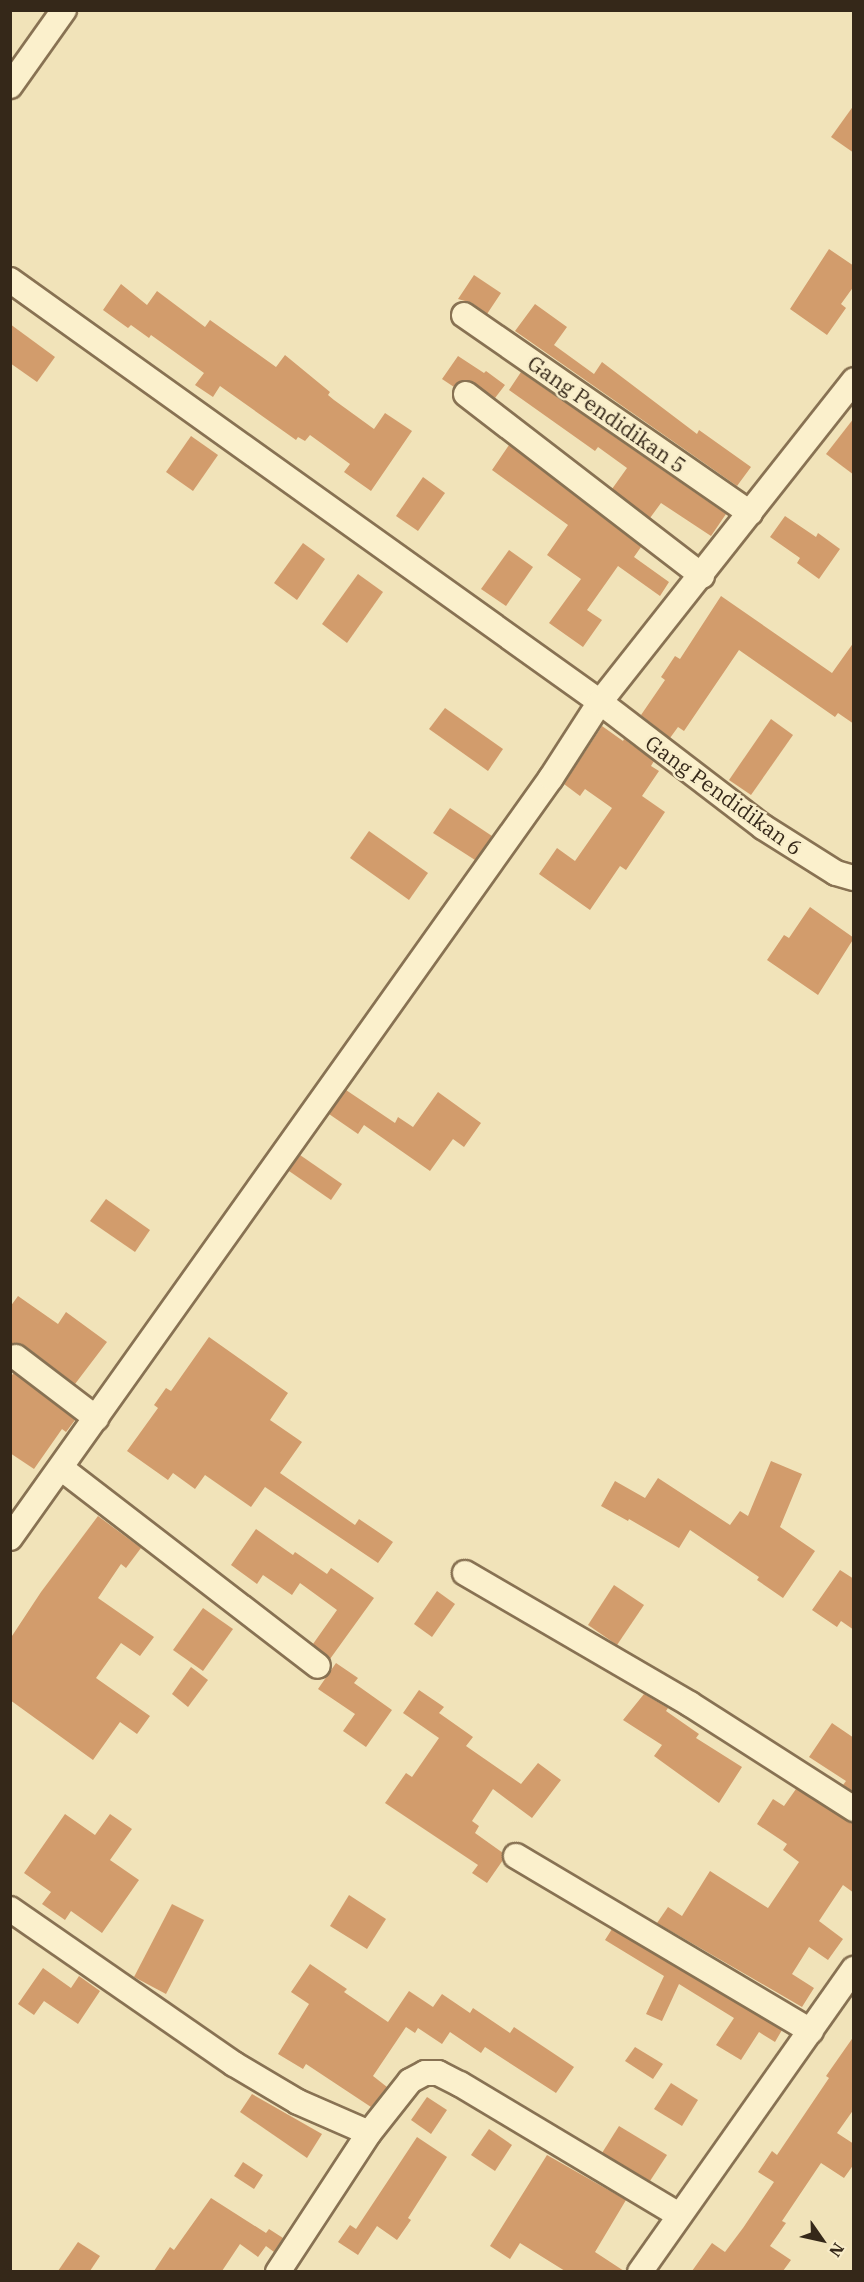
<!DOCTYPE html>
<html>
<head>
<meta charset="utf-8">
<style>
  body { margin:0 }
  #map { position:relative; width:864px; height:2282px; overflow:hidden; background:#f1e3b9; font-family:"IBM Plex Serif",serif }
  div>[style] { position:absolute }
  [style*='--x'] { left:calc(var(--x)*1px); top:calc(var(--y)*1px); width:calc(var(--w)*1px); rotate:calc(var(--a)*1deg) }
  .building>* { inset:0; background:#d29c6c }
  .roads { filter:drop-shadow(2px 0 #887253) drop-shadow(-2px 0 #887253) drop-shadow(0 2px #887253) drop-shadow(0 -2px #887253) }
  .street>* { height:24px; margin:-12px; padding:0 12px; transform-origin:12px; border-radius:12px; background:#fbf0cc }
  span { translate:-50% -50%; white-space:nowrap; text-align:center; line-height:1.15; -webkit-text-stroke:5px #f8edc9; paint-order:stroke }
  .street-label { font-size:21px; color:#352819 }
  .frame { position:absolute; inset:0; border:12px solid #352819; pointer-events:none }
  .north { position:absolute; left:792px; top:2210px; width:60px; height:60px; -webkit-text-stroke:4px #f8edc9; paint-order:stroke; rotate:124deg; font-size:16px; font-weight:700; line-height:24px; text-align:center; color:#352819 }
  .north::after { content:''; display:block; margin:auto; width:21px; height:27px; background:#352819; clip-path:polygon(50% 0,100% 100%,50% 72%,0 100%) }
</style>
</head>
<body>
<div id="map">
  <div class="building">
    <div style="clip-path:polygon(854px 105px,854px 153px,831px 137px)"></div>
    <div style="clip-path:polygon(829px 249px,854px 266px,854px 286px,841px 304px,846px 308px,827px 335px,790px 309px)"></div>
    <div style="clip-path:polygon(474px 275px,501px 293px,487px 314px,472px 303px,458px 299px)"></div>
    <div style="clip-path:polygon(121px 284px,147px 305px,157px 291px,205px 327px,210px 320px,276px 367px,285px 355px,330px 392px,328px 395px,334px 400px,374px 429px,385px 413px,412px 431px,371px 491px,344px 472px,350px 464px,310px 435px,305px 441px,298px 437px,296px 440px,220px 386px,213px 397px,195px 385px,204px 373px,151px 335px,149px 338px,131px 325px,128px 328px,103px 310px)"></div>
    <div style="clip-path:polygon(535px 304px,567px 327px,554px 345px,594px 374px,602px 362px,697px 434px,699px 430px,751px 467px,737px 486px,515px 331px)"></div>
    <div style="clip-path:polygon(10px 324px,55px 357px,37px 382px,10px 363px)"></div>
    <div style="clip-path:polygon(458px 356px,484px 373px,486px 371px,505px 385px,495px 398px,468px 380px,460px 381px,454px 387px,442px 379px)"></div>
    <div style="clip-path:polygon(521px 372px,726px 514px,711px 536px,661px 503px,650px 518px,612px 489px,627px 468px,598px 447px,595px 451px,509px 390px)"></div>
    <div style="clip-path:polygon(854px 418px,854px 475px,826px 454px)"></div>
    <div style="clip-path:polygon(191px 436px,218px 455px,193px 491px,166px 472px)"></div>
    <div style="clip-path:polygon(509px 445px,641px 547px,634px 557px,669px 582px,660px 596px,618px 566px,587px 610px,602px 620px,583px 647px,549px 623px,581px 579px,547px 555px,568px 525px,492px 470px)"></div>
    <div style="clip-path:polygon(423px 477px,445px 493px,418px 531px,396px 516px)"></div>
    <div style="clip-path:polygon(785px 516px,816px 537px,818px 533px,840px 549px,819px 579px,797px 563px,800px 558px,770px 537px)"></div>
    <div style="clip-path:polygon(303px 543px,325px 559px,297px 600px,274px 583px)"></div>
    <div style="clip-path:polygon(509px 550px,533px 567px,506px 606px,481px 589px)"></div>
    <div style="clip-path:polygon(358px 574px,383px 592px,347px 643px,322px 624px)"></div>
    <div style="clip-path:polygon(721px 596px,832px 673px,854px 642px,854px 724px,838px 713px,835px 717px,739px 650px,684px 731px,678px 727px,670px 738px,641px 715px,665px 680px,661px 677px,675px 656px,680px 659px)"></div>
    <div style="clip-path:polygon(445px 708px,503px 749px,488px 771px,429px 729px)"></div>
    <div style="clip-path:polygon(771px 719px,793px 735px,751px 795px,729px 780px)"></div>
    <div style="clip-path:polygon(602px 726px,623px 741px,624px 739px,654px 761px,651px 766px,659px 771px,642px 796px,665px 812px,626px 870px,620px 866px,590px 910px,539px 874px,557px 848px,575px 861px,612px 808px,585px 789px,580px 796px,564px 784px)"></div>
    <div style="clip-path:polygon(450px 808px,492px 836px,475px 860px,433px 833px)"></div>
    <div style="clip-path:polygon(369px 831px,428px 873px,409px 900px,350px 858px)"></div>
    <div style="clip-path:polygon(810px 907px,854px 938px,818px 995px,767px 960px,784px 935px,789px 938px)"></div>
    <div style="clip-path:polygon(346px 1090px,395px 1123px,398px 1117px,413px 1127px,438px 1092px,481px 1123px,464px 1147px,453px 1139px,430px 1171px,364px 1125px,358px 1134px,329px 1114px)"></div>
    <div style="clip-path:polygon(300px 1155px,342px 1184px,331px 1200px,289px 1171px)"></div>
    <div style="clip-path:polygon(106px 1199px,150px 1230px,135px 1252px,90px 1221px)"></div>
    <div style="clip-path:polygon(18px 1296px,58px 1324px,66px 1312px,107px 1342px,75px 1384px,25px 1346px,10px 1344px,10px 1307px)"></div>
    <div style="clip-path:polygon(209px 1337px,288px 1393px,270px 1420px,302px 1442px,280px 1473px,355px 1525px,359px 1519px,393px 1542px,378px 1563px,265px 1487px,251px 1507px,205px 1475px,195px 1489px,173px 1473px,168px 1480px,127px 1451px,158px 1408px,154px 1405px,166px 1388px,171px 1391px)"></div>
    <div style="clip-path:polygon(14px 1373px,75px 1420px,66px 1432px,62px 1429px,34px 1469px,10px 1453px,10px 1377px)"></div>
    <div style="clip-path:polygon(771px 1461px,802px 1474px,780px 1527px,815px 1551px,783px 1598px,757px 1580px,759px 1577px,690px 1530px,679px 1548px,629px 1519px,628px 1521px,601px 1506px,615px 1481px,645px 1498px,658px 1478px,730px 1525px,740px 1511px,748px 1516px)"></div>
    <div style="clip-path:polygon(98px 1516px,141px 1548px,126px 1568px,121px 1564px,98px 1598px,154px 1637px,140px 1656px,121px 1643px,96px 1678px,150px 1716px,137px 1734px,120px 1722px,93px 1760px,10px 1700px,10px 1639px,41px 1592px)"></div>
    <div style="clip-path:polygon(256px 1529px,293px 1555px,295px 1552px,327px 1574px,331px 1568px,374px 1598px,330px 1659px,313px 1644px,337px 1610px,300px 1583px,292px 1595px,263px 1575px,257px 1584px,231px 1565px)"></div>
    <div style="clip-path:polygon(840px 1570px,854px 1579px,854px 1630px,841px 1621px,837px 1627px,812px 1610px)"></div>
    <div style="clip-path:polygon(614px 1585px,644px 1605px,617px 1645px,588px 1625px)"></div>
    <div style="clip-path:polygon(437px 1591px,455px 1604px,432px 1637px,414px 1624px)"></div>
    <div style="clip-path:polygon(203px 1608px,233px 1629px,203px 1671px,173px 1650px)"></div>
    <div style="clip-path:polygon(336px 1663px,358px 1678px,354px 1683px,392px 1710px,366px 1747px,343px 1731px,355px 1714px,318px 1689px)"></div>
    <div style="clip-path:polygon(191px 1667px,208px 1680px,188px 1707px,172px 1694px)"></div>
    <div style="clip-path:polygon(419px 1690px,444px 1707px,439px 1713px,473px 1737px,466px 1746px,521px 1784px,538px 1763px,561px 1780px,532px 1818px,493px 1789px,472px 1821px,479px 1826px,475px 1833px,503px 1853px,503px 1860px,487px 1883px,472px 1873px,478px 1865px,385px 1803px,406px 1773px,412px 1777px,439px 1738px,403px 1713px)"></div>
    <div style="clip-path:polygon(644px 1694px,668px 1708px,666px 1711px,699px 1734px,696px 1738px,742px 1767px,719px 1803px,654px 1756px,662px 1745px,623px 1720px)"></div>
    <div style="clip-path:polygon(832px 1723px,854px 1738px,854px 1792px,843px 1785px,846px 1781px,809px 1757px)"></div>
    <div style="clip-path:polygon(796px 1789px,854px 1823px,854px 1893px,843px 1885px,819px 1921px,843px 1939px,828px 1960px,809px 1947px,792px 1974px,814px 1988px,802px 2007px,657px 1923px,668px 1907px,682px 1916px,710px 1871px,768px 1908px,799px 1862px,783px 1850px,787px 1844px,757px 1824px,773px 1799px,784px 1806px)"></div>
    <div style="clip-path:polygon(65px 1814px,95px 1835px,110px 1814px,132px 1829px,110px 1860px,139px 1880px,102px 1933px,71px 1911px,65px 1920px,42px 1904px,51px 1892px,24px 1873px)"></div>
    <div style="clip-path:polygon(349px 1895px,386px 1919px,367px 1949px,330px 1926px)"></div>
    <div style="clip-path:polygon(172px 1904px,204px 1920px,166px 1994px,134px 1977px)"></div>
    <div style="clip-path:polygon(612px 1929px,782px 2030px,775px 2042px,759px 2032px,741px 2060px,716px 2045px,734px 2018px,679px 1984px,662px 2021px,646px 2014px,664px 1976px,605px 1940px)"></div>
    <div style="clip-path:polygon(310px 1964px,347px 1989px,344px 1992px,388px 2022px,409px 1991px,433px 2007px,442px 1994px,470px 2013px,473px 2008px,510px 2033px,514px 2027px,574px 2067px,556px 2093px,485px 2047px,481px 2053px,450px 2032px,442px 2044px,418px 2028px,415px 2033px,406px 2027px,373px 2076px,387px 2087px,371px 2107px,306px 2064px,303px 2069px,278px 2054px,309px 2004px,291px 1992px)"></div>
    <div style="clip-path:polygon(43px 1968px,71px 1988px,79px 1976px,100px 1991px,78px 2024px,44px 2001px,34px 2015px,18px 2004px)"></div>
    <div style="clip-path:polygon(854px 2036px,854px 2109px,837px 2133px,854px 2144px,854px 2164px,844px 2178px,821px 2163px,782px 2221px,786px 2223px,770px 2246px,791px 2260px,783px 2271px,692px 2271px,712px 2243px,725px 2252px,743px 2228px,774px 2182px,758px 2172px,772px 2151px,777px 2155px,829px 2078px,826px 2076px)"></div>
    <div style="clip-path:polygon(635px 2047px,663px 2064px,653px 2079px,625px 2061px)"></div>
    <div style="clip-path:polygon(671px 2083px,698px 2100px,682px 2126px,654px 2109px)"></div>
    <div style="clip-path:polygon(252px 2094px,322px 2134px,307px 2158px,240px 2112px)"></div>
    <div style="clip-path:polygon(427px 2097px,447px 2110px,431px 2134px,411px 2120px)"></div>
    <div style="clip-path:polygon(619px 2126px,667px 2155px,650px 2181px,602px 2153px)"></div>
    <div style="clip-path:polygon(489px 2129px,512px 2145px,495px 2171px,471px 2155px)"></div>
    <div style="clip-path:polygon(417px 2137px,447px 2157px,408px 2218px,411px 2220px,397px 2240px,377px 2226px,358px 2255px,338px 2242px,350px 2225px,356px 2229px)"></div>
    <div style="clip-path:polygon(547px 2155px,626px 2200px,595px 2252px,624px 2271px,565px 2271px,520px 2243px,510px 2259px,490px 2246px)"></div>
    <div style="clip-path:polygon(243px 2162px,263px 2175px,254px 2189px,234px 2176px)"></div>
    <div style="clip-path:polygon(211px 2198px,266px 2233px,269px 2229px,283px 2238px,274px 2252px,266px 2246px,258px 2257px,240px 2244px,222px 2271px,154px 2271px,170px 2247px,174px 2250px)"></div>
    <div style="clip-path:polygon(78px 2242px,100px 2256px,90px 2271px,58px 2271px)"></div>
  </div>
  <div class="roads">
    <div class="street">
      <div style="--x:10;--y:86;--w:93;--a:-54.6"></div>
      <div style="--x:10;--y:280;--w:725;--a:35.57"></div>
      <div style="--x:600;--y:702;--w:205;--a:37.5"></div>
      <div style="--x:763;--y:827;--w:86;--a:32.2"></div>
      <div style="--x:836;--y:873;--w:19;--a:16"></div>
      <div style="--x:464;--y:315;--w:348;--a:34.7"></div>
      <div style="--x:466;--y:394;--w:298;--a:37.6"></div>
      <div style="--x:16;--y:1357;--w:101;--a:37.3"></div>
      <div style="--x:61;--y:1468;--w:324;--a:37.6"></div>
      <div style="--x:10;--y:1538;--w:933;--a:-54.56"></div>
      <div style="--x:551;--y:778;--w:90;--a:-57.2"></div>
      <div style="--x:600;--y:702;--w:410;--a:-51.7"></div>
      <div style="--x:465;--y:1573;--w:260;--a:30.2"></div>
      <div style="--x:690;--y:1704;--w:195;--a:32.6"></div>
      <div style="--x:516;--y:1856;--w:343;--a:30.7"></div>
      <div style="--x:10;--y:1909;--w:272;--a:34.7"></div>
      <div style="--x:234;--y:2064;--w:74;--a:30.7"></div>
      <div style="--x:298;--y:2102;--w:77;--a:23.6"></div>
      <div style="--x:278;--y:2272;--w:166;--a:-56.8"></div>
      <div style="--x:369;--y:2133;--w:66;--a:-51.7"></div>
      <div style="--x:410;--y:2081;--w:17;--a:-28"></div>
      <div style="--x:425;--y:2073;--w:13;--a:0"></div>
      <div style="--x:438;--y:2073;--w:25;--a:27"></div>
      <div style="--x:460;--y:2084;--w:255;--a:30.9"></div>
      <div style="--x:640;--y:2272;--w:371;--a:-54.8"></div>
    </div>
  </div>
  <div class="street-label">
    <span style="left:607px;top:414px;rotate:35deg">Gang Pendidikan 5</span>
    <span style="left:724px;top:795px;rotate:36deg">Gang Pendidikan 6</span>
  </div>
  <div class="frame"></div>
  <div class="north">N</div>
</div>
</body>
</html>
